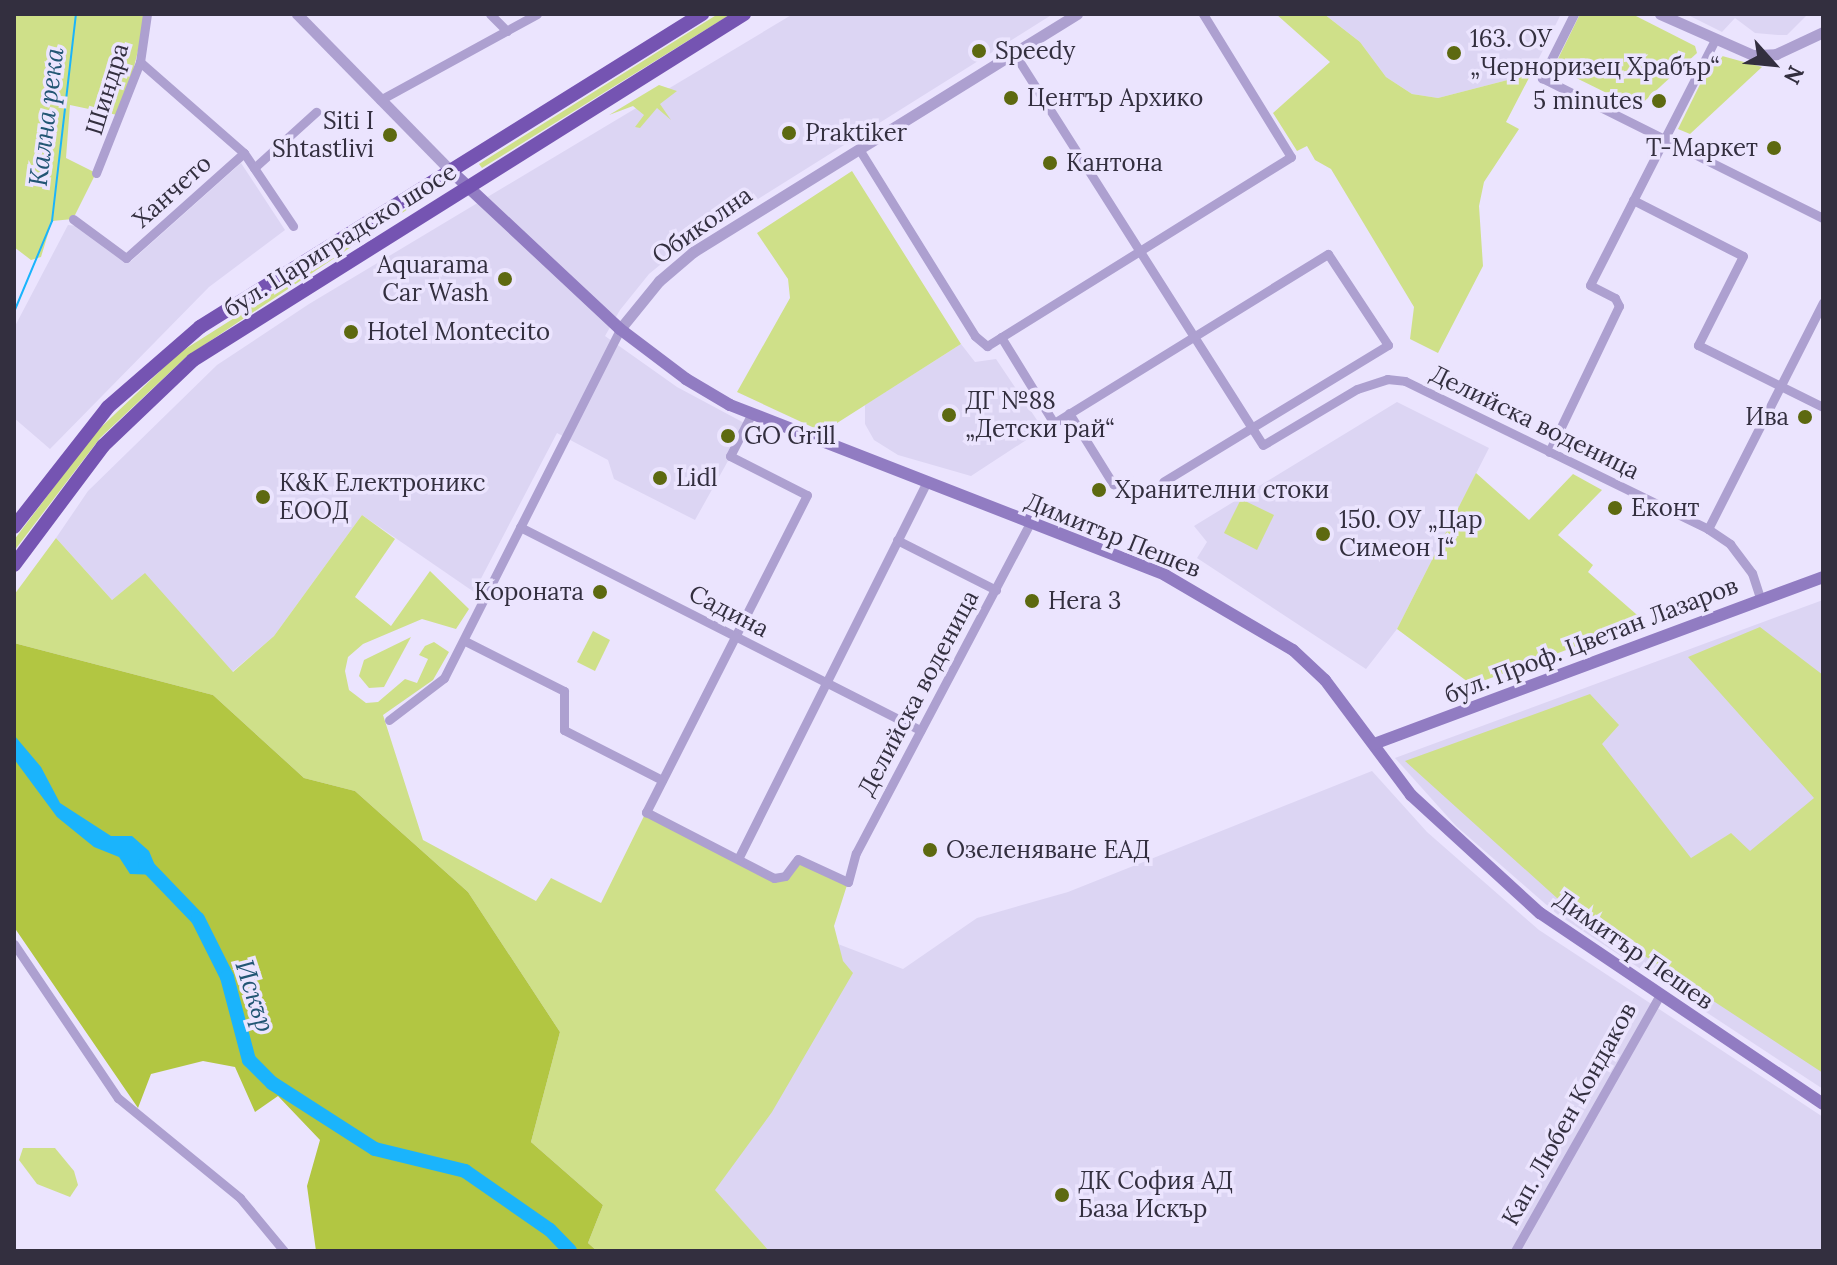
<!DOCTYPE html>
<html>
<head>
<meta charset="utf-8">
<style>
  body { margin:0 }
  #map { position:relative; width:1837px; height:1265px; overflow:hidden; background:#ebe4fe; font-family:Lora,serif }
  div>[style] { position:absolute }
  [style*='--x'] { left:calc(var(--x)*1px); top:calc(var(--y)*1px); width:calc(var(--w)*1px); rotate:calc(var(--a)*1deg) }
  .built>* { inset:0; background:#dcd5f3 }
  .green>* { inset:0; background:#cfe089 }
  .forest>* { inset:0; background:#b2c642 }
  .water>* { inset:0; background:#1ab4fc }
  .stream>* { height:2px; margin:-1px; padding:0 1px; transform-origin:1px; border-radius:1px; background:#1ab4fc }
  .river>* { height:14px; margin:-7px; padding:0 7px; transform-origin:7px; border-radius:7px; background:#1ab4fc }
  .minor>* { height:9px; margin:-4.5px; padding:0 4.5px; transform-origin:4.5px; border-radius:4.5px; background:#ada0d0 }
  .tertiary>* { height:11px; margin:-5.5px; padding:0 5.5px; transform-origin:5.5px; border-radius:5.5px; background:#ada0d0 }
  .secondary>* { height:12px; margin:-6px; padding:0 6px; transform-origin:6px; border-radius:6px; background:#917cc2 }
  .trunk>* { height:14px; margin:-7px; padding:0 7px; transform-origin:7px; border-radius:7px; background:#7554b2 }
  .dots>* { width:22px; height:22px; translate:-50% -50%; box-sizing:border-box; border:4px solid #ebe4fe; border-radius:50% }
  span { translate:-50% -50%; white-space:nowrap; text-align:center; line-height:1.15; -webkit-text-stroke:7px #ebe4fe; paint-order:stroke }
  .poi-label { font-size:24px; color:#332f3f }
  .left { translate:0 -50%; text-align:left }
  .right { translate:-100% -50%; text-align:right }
  .street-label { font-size:24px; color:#332f3f }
  .water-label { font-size:26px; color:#225674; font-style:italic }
  .frame { position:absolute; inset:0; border:16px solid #332f3f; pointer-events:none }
  .north { position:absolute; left:1733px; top:24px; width:80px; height:80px; -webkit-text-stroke:6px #ebe4fe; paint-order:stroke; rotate:117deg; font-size:22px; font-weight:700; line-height:32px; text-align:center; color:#332f3f }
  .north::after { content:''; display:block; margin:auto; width:28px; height:36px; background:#332f3f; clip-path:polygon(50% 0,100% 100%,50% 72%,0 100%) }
</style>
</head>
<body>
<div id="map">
  <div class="built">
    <div style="clip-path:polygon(793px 14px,1053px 14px,683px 246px,649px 274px,620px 310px,605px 336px,677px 387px,748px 425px,695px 520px,614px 479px,608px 460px,557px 433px,474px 592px,362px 515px,274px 636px,232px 672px,145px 574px,112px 600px,56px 538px,88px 491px,217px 365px,309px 304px)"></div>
    <div style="clip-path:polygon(1324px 14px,1561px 14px,1531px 74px,1438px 98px,1412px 94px,1386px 77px,1360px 42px)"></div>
    <div style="clip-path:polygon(1686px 14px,1808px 14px,1787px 35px,1778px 35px,1755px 33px,1735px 18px,1722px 32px)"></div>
    <div style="clip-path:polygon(241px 163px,285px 230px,209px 287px,50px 449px,14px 418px,14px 328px,68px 225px,78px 226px,129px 263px)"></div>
    <div style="clip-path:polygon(961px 344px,975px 362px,996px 359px,1043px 429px,971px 476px,898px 455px,874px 440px,865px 424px,865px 405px)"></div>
    <div style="clip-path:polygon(1397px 402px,1489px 448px,1397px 629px,1366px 669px,1197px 558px,1207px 542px,1194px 526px)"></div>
    <div style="clip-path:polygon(1823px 600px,1823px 1089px,1557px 914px,1456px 826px,1395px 758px)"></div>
    <div style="clip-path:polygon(1372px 771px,1427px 832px,1539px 930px,1823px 1117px,1823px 1251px,769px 1251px,714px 1190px,825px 939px,903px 969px,977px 918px,1068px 892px)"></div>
  </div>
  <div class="green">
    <div style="clip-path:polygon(14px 14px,147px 14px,122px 116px,70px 105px,66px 158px,96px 173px,73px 219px,52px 221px,41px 257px,31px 260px,14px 247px)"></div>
    <div style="clip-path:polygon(718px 14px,731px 14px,482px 168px,479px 164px)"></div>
    <div style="clip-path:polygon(1276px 14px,1324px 14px,1360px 42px,1386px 77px,1412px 94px,1438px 98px,1531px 74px,1506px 122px,1519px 129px,1484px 182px,1479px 206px,1483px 266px,1438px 353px,1410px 339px,1414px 307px,1331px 169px,1315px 160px,1307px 146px,1297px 151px,1273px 113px,1330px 62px)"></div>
    <div style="clip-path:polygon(1580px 14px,1632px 14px,1695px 46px,1697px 53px,1637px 108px,1554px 67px)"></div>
    <div style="clip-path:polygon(1715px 54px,1762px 67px,1690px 134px,1678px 129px)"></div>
    <div style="clip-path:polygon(659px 85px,677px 91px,660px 104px,671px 120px,657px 108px,640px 128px,635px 127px,644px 115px,633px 106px,609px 115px)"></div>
    <div style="clip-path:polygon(852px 171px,961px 344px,823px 432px,737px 392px,790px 298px,788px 279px,757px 233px)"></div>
    <div style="clip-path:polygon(444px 185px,186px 357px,100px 438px,14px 551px,14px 540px,94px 434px,179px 353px)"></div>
    <div style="clip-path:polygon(1476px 473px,1529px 520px,1573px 474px,1602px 490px,1558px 535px,1593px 565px,1588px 572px,1644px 621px,1472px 685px,1397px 629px)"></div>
    <div style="clip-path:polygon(1241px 499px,1274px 515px,1257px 550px,1224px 533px)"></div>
    <div style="clip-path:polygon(362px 515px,395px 539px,355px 597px,391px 626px,430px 571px,469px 609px,456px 629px,422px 619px,363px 644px,348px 657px,345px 671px,349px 690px,366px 703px,378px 702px,405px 679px,417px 683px,428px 659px,419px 655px,425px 646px,434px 642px,449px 652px,433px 680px,383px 715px,423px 840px,536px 901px,551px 878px,601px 903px,646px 812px,774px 877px,785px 876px,793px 861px,848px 882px,834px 926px,843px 961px,853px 973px,772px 1112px,715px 1190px,769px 1251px,597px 1251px,588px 1243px,603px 1205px,531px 1142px,560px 1032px,468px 892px,355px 791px,304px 778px,213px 695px,14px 643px,14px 595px,56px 538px,112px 600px,145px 573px,233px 672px,274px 636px)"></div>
    <div style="clip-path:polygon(1760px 627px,1823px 675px,1823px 1073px,1558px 899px,1405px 761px,1590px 694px,1619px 725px,1602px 744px,1691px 858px,1731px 833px,1750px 851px,1814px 798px,1688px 657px)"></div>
    <div style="clip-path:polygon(593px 631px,610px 640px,595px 671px,577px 662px)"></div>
    <div style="clip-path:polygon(411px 637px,384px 687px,369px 688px,359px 676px,364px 660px)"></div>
    <div style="clip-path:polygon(23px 1148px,55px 1148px,74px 1171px,78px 1185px,70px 1197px,37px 1184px,19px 1160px)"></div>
  </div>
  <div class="forest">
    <div style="clip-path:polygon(14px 643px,213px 695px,304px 778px,355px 791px,468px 892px,560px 1032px,531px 1142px,603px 1205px,588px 1243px,597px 1251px,316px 1251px,307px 1186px,320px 1140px,278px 1096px,255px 1112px,235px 1067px,203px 1061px,151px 1074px,138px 1108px,14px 927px)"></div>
  </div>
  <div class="water">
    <div style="clip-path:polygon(14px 735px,41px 767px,60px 803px,111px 836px,132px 836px,149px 851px,159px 875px,130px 874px,119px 857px,94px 847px,57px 817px,14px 759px)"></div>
  </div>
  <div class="stream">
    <div style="--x:14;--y:312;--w:99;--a:-67.3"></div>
    <div style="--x:52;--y:221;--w:208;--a:-83.4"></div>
  </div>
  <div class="river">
    <div style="--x:145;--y:864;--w:76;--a:46.1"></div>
    <div style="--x:198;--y:919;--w:65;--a:63.4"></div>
    <div style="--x:227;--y:977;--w:86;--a:75.2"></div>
    <div style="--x:249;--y:1060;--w:33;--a:45"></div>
    <div style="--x:272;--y:1083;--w:122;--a:32.7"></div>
    <div style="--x:375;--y:1149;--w:93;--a:13.7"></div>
    <div style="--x:465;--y:1171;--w:103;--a:34.8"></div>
    <div style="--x:550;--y:1230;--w:29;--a:46"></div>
  </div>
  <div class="minor">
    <div style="--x:490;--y:14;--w:24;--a:45"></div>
    <div style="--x:1574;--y:14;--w:72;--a:116.6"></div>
    <div style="--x:1542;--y:78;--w:314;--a:26.5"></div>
    <div style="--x:1014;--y:53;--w:464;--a:57.6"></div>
    <div style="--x:1263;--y:445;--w:109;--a:-30.8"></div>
    <div style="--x:1357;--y:389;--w:32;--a:-18"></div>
    <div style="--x:1387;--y:379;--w:18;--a:6"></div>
    <div style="--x:1405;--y:381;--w:337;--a:26"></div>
    <div style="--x:1708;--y:529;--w:27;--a:34"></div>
    <div style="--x:1730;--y:544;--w:36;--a:53"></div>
    <div style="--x:1752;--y:573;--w:28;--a:72"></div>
    <div style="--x:140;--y:62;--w:138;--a:41.2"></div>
    <div style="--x:244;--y:153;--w:88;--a:56.1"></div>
    <div style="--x:380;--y:100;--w:179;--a:-28.7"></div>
    <div style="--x:859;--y:149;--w:220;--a:58.2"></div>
    <div style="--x:975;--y:336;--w:16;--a:40"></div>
    <div style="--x:987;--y:346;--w:358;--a:-31.9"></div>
    <div style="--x:1291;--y:157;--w:168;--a:-121.6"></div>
    <div style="--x:254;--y:168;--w:84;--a:-42.1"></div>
    <div style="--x:96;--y:173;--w:119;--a:-68.4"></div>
    <div style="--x:140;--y:62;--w:49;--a:-81.7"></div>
    <div style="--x:1633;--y:200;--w:123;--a:27"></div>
    <div style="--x:1743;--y:256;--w:100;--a:116.8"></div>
    <div style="--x:1698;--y:345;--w:140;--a:26.4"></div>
    <div style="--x:73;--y:219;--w:66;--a:36.3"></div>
    <div style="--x:126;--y:258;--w:158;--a:-41.7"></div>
    <div style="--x:1001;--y:337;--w:101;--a:58.4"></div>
    <div style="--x:1054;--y:423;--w:322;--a:-31.7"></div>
    <div style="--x:1328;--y:254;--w:109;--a:56.6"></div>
    <div style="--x:1388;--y:345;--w:263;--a:148.7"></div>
    <div style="--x:1069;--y:413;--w:84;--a:58.2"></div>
    <div style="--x:751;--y:415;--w:46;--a:117.1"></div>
    <div style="--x:730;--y:456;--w:86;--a:26.9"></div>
    <div style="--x:807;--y:495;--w:356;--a:116.9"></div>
    <div style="--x:646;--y:812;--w:144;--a:27.3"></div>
    <div style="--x:774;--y:878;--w:11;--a:-10"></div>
    <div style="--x:785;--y:876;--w:21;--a:-53"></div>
    <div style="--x:798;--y:859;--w:55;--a:24.7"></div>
    <div style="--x:848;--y:882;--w:30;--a:-75"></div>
    <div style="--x:856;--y:853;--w:371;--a:-62.2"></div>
    <div style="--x:1549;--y:452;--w:162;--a:-64.4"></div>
    <div style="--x:1619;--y:306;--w:9;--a:-117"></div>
    <div style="--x:1615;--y:298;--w:28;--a:-153"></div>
    <div style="--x:1590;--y:285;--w:275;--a:-63"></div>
    <div style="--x:520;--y:527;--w:449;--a:26.9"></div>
    <div style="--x:1708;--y:529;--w:254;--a:-63.1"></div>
    <div style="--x:897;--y:540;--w:111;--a:26.8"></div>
    <div style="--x:465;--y:641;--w:111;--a:26.8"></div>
    <div style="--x:564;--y:691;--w:39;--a:90"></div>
    <div style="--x:564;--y:730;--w:110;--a:27"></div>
    <div style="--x:389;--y:720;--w:69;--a:-37.4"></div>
    <div style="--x:444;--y:678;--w:391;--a:-63.2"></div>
    <div style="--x:738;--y:859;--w:419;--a:-63.4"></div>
    <div style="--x:14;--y:944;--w:186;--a:56"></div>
    <div style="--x:118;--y:1098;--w:158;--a:39.3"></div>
    <div style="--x:240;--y:1198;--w:69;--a:50.3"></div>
    <div style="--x:1515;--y:1251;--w:293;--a:-60.5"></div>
  </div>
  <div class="tertiary">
    <div style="--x:297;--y:14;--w:219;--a:45.6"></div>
    <div style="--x:1660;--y:14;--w:102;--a:23.8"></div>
    <div style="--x:1753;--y:55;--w:23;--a:-2"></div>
    <div style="--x:1776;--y:54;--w:52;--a:-25.1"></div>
    <div style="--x:620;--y:329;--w:62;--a:-50.9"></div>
    <div style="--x:659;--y:281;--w:45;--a:-40.5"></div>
    <div style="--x:693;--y:252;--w:452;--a:-31.8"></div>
  </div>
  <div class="secondary">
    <div style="--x:450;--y:170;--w:233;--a:43.1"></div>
    <div style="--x:620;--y:329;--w:83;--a:37.1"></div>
    <div style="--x:686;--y:379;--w:51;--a:30.6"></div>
    <div style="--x:730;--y:405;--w:467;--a:21.3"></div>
    <div style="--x:1165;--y:575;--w:148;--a:30.4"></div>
    <div style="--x:1293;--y:650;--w:44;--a:43.2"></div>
    <div style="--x:1325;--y:680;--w:144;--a:53.2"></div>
    <div style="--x:1411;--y:795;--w:175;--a:42.5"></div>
    <div style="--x:1540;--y:913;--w:341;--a:34"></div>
    <div style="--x:1374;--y:744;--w:479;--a:-20.4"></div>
  </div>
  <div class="trunk">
    <div style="--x:14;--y:527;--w:152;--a:-51.9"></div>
    <div style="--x:108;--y:407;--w:122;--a:-41"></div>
    <div style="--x:200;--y:327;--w:592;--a:-31.94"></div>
    <div style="--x:14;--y:565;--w:149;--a:-53.2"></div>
    <div style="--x:103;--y:446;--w:124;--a:-43.7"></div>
    <div style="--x:193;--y:360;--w:651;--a:-32.13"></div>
  </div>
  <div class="dots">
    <div style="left:979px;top:51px;background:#5d6910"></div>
    <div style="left:1454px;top:53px;background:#5d6910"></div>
    <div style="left:1011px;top:98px;background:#5d6910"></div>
    <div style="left:1659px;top:101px;background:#5d6910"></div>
    <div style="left:789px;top:133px;background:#5d6910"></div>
    <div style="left:390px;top:135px;background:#5d6910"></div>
    <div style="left:1774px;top:148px;background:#5d6910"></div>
    <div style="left:1050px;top:163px;background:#5d6910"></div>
    <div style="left:505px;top:279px;background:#5d6910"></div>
    <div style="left:351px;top:332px;background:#5d6910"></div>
    <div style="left:949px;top:415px;background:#5d6910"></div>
    <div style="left:1805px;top:417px;background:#5d6910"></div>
    <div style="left:728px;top:436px;background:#5d6910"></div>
    <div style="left:660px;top:478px;background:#5d6910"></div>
    <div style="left:1099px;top:490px;background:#5d6910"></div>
    <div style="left:263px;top:497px;background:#5d6910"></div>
    <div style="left:1615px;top:508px;background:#5d6910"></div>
    <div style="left:1323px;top:534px;background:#5d6910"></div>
    <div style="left:600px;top:592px;background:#5d6910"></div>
    <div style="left:1032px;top:601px;background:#5d6910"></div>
    <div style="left:930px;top:850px;background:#5d6910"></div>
    <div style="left:1062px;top:1195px;background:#5d6910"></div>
  </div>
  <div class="poi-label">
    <span class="left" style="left:1470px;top:53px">163. ОУ<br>„Черноризец Храбър“</span>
    <span class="left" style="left:995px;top:51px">Speedy</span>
    <span class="left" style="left:1027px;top:98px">Център Архико</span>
    <span class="right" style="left:1643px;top:101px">5 minutes</span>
    <span class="right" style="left:374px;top:135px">Siti I<br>Shtastlivi</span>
    <span class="left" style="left:805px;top:133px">Praktiker</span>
    <span class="right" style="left:1758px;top:148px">Т-Маркет</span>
    <span class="left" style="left:1066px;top:163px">Кантона</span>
    <span class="right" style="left:489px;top:279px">Aquarama<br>Car Wash</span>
    <span class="left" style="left:367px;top:332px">Hotel Montecito</span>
    <span class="left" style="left:965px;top:415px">ДГ №88<br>„Детски рай“</span>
    <span class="right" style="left:1789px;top:417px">Ива</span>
    <span class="left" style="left:744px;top:436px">GO Grill</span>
    <span class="left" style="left:676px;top:478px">Lidl</span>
    <span class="left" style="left:279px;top:497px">K&amp;K Електроникс<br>ЕООД</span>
    <span class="left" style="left:1115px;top:490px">Хранителни стоки</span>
    <span class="left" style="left:1631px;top:508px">Еконт</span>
    <span class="left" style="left:1339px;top:534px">150. ОУ „Цар<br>Симеон I“</span>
    <span class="right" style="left:584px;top:592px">Короната</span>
    <span class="left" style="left:1048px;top:601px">Hera 3</span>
    <span class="left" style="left:946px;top:850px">Озеленяване ЕАД</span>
    <span class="left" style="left:1078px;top:1195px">ДК София АД<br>База Искър</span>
  </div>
  <div class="street-label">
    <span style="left:107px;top:89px;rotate:-73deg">Шиндра</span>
    <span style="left:172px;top:191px;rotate:-42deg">Ханчето</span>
    <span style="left:702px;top:225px;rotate:-35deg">Обиколна</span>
    <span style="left:340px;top:240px;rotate:-32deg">бул. Цариградско шосе</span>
    <span style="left:1535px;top:422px;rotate:26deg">Делийска воденица</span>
    <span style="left:1113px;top:535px;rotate:22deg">Димитър Пешев</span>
    <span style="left:729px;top:611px;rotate:27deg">Садина</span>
    <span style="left:1591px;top:640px;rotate:-21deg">бул. Проф. Цветан Лазаров</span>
    <span style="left:918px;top:693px;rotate:-62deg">Делийска воденица</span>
    <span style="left:1634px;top:950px;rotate:35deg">Димитър Пешев</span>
    <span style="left:1569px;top:1114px;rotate:-61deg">Кап. Любен Кондаков</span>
  </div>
  <div class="water-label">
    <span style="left:46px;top:117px;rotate:-83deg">Кална река</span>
    <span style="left:255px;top:996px;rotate:72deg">Искър</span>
  </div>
  <div class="frame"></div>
  <div class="north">N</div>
</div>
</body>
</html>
